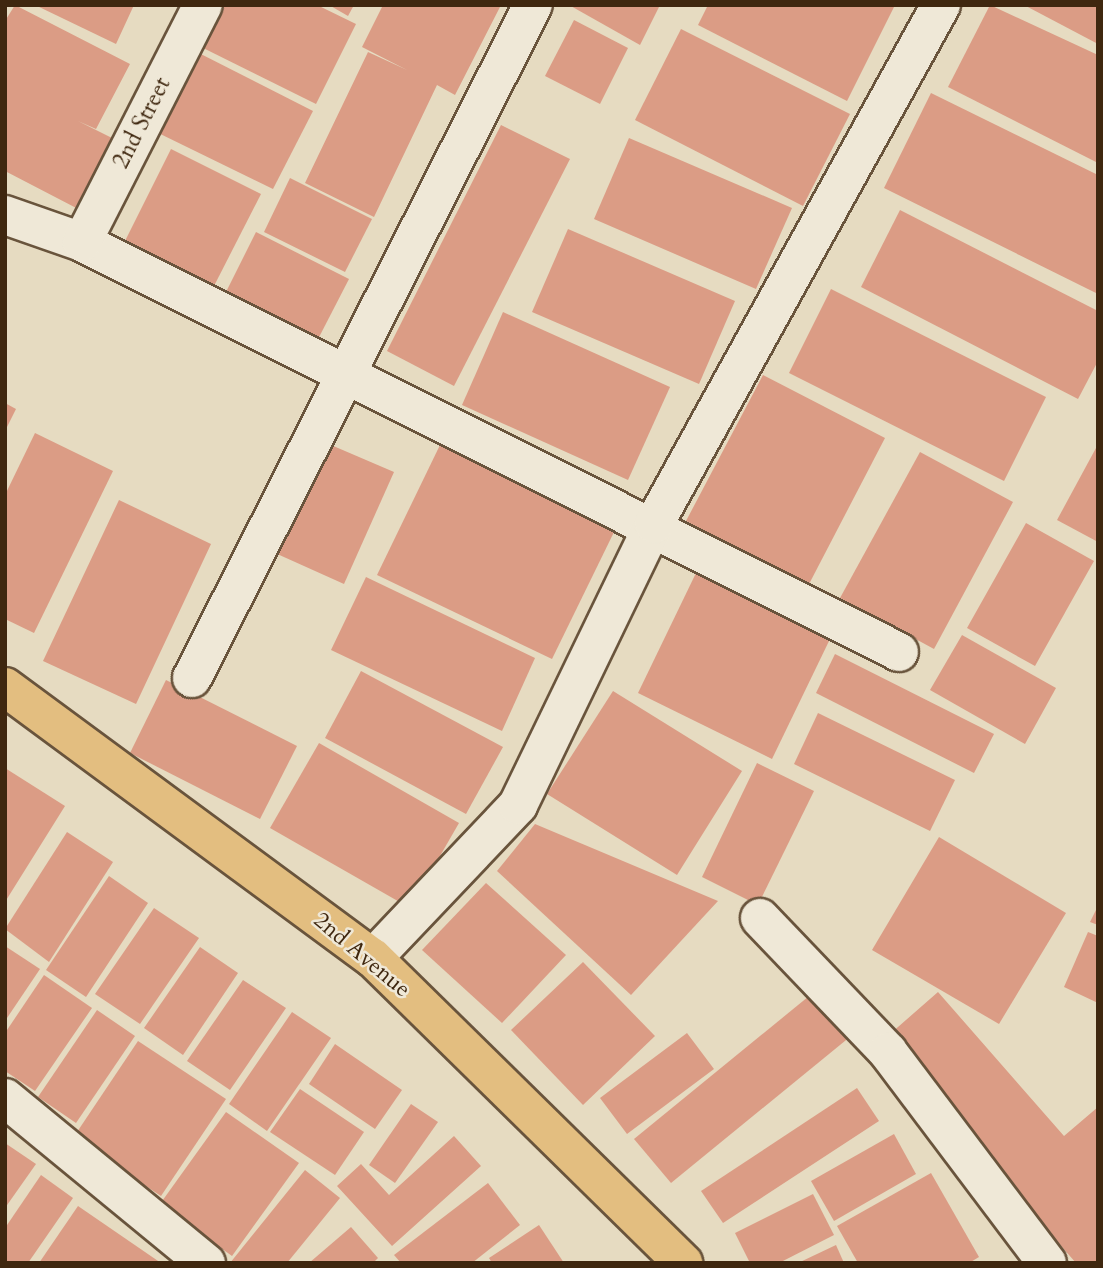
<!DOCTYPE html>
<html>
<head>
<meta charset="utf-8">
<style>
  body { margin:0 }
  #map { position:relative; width:1103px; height:1268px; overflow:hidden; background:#e6dbc1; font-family:Cardo,serif }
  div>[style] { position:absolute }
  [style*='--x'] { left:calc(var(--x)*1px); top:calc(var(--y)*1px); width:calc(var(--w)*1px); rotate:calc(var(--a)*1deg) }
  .building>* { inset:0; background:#db9c85 }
  .roads { filter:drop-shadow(2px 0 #69543c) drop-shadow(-2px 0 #69543c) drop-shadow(0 2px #69543c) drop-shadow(0 -2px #69543c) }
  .minor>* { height:38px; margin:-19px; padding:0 19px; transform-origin:19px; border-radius:19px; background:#efe8d7 }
  .major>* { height:38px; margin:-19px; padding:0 19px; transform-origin:19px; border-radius:19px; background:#e3be80 }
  span { translate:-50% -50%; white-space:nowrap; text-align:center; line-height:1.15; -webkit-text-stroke:5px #efe8d7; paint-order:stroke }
  .street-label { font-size:23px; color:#3f270f }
  .frame { position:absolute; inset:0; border:7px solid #3f270f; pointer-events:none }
</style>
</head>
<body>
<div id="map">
  <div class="building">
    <div style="clip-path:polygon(15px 5px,130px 64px,96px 129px,78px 121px,118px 141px,82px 211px,5px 171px,5px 21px)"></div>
    <div style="clip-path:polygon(35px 5px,134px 5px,116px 44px)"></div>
    <div style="clip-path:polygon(204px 5px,317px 5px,356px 24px,316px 104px,187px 40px)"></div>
    <div style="clip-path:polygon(329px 5px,354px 5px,348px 16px)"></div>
    <div style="clip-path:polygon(383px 5px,501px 5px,455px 95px,437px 85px,374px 217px,305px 183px,368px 52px,407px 70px,362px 47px)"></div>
    <div style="clip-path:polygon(569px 5px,660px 5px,640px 45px)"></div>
    <div style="clip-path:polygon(708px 5px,895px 5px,847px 101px,698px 25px)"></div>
    <div style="clip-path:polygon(990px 5px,1098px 55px,1098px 163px,948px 87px)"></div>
    <div style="clip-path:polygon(1024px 5px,1098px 5px,1098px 44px)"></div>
    <div style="clip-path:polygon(574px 20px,628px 48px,600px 104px,545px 76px)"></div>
    <div style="clip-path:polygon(681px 29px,850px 114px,803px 206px,635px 120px)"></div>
    <div style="clip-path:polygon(187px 47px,313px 111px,273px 189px,146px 127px)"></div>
    <div style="clip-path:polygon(931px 93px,1098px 175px,1098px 294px,884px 188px)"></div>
    <div style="clip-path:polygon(501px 125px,570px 159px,454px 386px,387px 351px)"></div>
    <div style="clip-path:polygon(629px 138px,792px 208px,756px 289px,594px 219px)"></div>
    <div style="clip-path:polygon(171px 149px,261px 194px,214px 286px,125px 241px)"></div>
    <div style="clip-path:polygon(290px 178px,372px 219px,345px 272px,264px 232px)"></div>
    <div style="clip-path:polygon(900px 210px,1098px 311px,1098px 361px,1078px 399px,861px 287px)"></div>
    <div style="clip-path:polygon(568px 229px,735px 301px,699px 384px,532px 312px)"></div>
    <div style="clip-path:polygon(256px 232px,349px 279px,316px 343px,224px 296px)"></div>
    <div style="clip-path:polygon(831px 289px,1046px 397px,1004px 481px,789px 373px)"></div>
    <div style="clip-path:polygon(503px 312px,670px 387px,628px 480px,462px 405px)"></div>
    <div style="clip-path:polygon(763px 375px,885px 438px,808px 586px,686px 521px)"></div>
    <div style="clip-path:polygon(5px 403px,16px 409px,5px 431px)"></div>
    <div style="clip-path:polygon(35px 433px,113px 471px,34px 633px,5px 619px,5px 495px)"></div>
    <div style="clip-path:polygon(324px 442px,394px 472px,344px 584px,275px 553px)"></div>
    <div style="clip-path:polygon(440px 445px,615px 530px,552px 659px,377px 575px)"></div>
    <div style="clip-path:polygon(1096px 448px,1098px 450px,1098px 542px,1057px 520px)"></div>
    <div style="clip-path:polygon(920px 452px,1013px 502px,934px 649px,840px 598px)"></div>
    <div style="clip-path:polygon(119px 500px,211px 544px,136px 704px,43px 661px)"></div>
    <div style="clip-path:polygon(1026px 523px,1094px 561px,1035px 666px,967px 628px)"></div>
    <div style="clip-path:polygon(696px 573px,830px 639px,772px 759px,638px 693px)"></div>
    <div style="clip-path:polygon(366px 577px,535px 658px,502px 731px,331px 650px)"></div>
    <div style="clip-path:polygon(962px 635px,1056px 688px,1025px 744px,930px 690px)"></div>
    <div style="clip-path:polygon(835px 654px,994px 734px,974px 773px,816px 693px)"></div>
    <div style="clip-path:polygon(361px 671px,503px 747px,466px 814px,325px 738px)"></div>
    <div style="clip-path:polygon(166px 680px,297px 746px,260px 819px,130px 753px)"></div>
    <div style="clip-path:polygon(613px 691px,742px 771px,677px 875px,547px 794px)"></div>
    <div style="clip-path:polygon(818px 713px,955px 780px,930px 831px,794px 764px)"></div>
    <div style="clip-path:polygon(319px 743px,459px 823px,410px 908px,270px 828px)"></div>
    <div style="clip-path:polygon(757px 763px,814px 791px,758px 905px,702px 877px)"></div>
    <div style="clip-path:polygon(5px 768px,65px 806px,5px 902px)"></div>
    <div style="clip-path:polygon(535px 824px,718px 901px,631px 995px,497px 871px)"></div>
    <div style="clip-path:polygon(67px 832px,113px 862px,49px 962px,5px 929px)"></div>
    <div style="clip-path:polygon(939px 837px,1066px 913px,999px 1024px,872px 950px)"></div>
    <div style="clip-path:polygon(109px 876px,148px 903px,86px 997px,46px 970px)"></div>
    <div style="clip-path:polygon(486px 883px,566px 955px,502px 1023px,422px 950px)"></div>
    <div style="clip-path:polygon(1098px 906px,1098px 925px,1090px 922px)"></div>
    <div style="clip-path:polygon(154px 908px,199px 938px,140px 1024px,95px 994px)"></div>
    <div style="clip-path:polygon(1088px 932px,1098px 936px,1098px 1003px,1064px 987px)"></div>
    <div style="clip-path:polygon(5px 946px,40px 969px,5px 1021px)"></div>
    <div style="clip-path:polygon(200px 947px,238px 973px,183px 1055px,144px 1028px)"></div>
    <div style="clip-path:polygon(583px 962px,655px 1036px,583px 1105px,511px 1030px)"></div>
    <div style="clip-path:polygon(44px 975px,92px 1008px,35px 1091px,5px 1071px,5px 1033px)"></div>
    <div style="clip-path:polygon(243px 980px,286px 1008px,230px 1090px,187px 1061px)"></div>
    <div style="clip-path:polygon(814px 992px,851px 1036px,671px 1183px,634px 1139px)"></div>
    <div style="clip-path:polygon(938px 992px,1064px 1136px,1098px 1107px,1098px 1263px,1076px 1263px,882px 1041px)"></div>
    <div style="clip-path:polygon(97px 1010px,135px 1036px,76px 1123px,38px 1097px)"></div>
    <div style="clip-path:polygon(292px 1012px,331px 1038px,267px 1131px,229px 1104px)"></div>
    <div style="clip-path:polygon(687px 1033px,714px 1069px,627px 1134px,600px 1098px)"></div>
    <div style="clip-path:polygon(138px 1041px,226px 1099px,161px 1196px,73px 1138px)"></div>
    <div style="clip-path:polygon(335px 1044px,402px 1090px,375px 1129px,309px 1084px)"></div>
    <div style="clip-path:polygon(857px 1088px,879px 1121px,723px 1223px,701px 1191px)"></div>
    <div style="clip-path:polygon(300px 1089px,364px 1132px,335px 1175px,270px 1132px)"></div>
    <div style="clip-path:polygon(411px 1104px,438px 1122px,395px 1183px,369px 1165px)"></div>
    <div style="clip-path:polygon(226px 1112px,299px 1163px,232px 1256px,160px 1204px)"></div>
    <div style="clip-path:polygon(894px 1134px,916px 1174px,834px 1221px,811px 1181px)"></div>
    <div style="clip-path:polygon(454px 1136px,481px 1166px,392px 1246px,337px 1186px,361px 1164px,389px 1195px)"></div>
    <div style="clip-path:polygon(5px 1143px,36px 1164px,5px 1208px)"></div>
    <div style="clip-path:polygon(305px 1170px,340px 1198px,287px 1263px,230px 1263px)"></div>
    <div style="clip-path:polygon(931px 1173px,979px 1257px,969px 1263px,858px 1263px,837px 1226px)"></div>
    <div style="clip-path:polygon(41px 1175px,73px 1198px,28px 1263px,5px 1263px,5px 1228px)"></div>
    <div style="clip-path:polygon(488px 1183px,520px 1225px,472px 1263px,401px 1263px,394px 1255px)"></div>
    <div style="clip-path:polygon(813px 1194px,834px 1235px,779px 1263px,750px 1263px,735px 1233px)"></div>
    <div style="clip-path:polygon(78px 1206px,161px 1263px,39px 1263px)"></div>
    <div style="clip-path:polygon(539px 1225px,564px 1263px,492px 1263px,489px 1258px)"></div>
    <div style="clip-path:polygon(351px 1227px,378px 1258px,373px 1263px,309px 1263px)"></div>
    <div style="clip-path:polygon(836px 1245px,844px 1263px,798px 1263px)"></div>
  </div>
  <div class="roads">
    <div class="minor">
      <div style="--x:5;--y:215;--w:82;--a:19.3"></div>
      <div style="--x:82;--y:242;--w:914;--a:26.65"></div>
      <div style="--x:82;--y:242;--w:266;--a:-63"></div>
      <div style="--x:192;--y:678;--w:754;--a:-63.13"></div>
      <div style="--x:760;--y:918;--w:185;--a:46.3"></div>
      <div style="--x:888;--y:1052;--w:264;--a:53"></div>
      <div style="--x:373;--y:958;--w:211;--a:-46.5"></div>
      <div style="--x:518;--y:805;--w:312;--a:-64.2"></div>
      <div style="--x:654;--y:524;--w:593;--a:-61.06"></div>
      <div style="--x:5;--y:1098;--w:260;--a:39.4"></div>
    </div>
    <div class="major">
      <div style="--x:5;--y:687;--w:457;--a:36.4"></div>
      <div style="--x:373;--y:958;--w:435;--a:44.5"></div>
    </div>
  </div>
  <div class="street-label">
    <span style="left:142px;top:123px;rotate:-63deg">2nd Street</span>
    <span style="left:362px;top:955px;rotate:40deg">2nd Avenue</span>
  </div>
  <div class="frame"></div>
</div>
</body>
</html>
